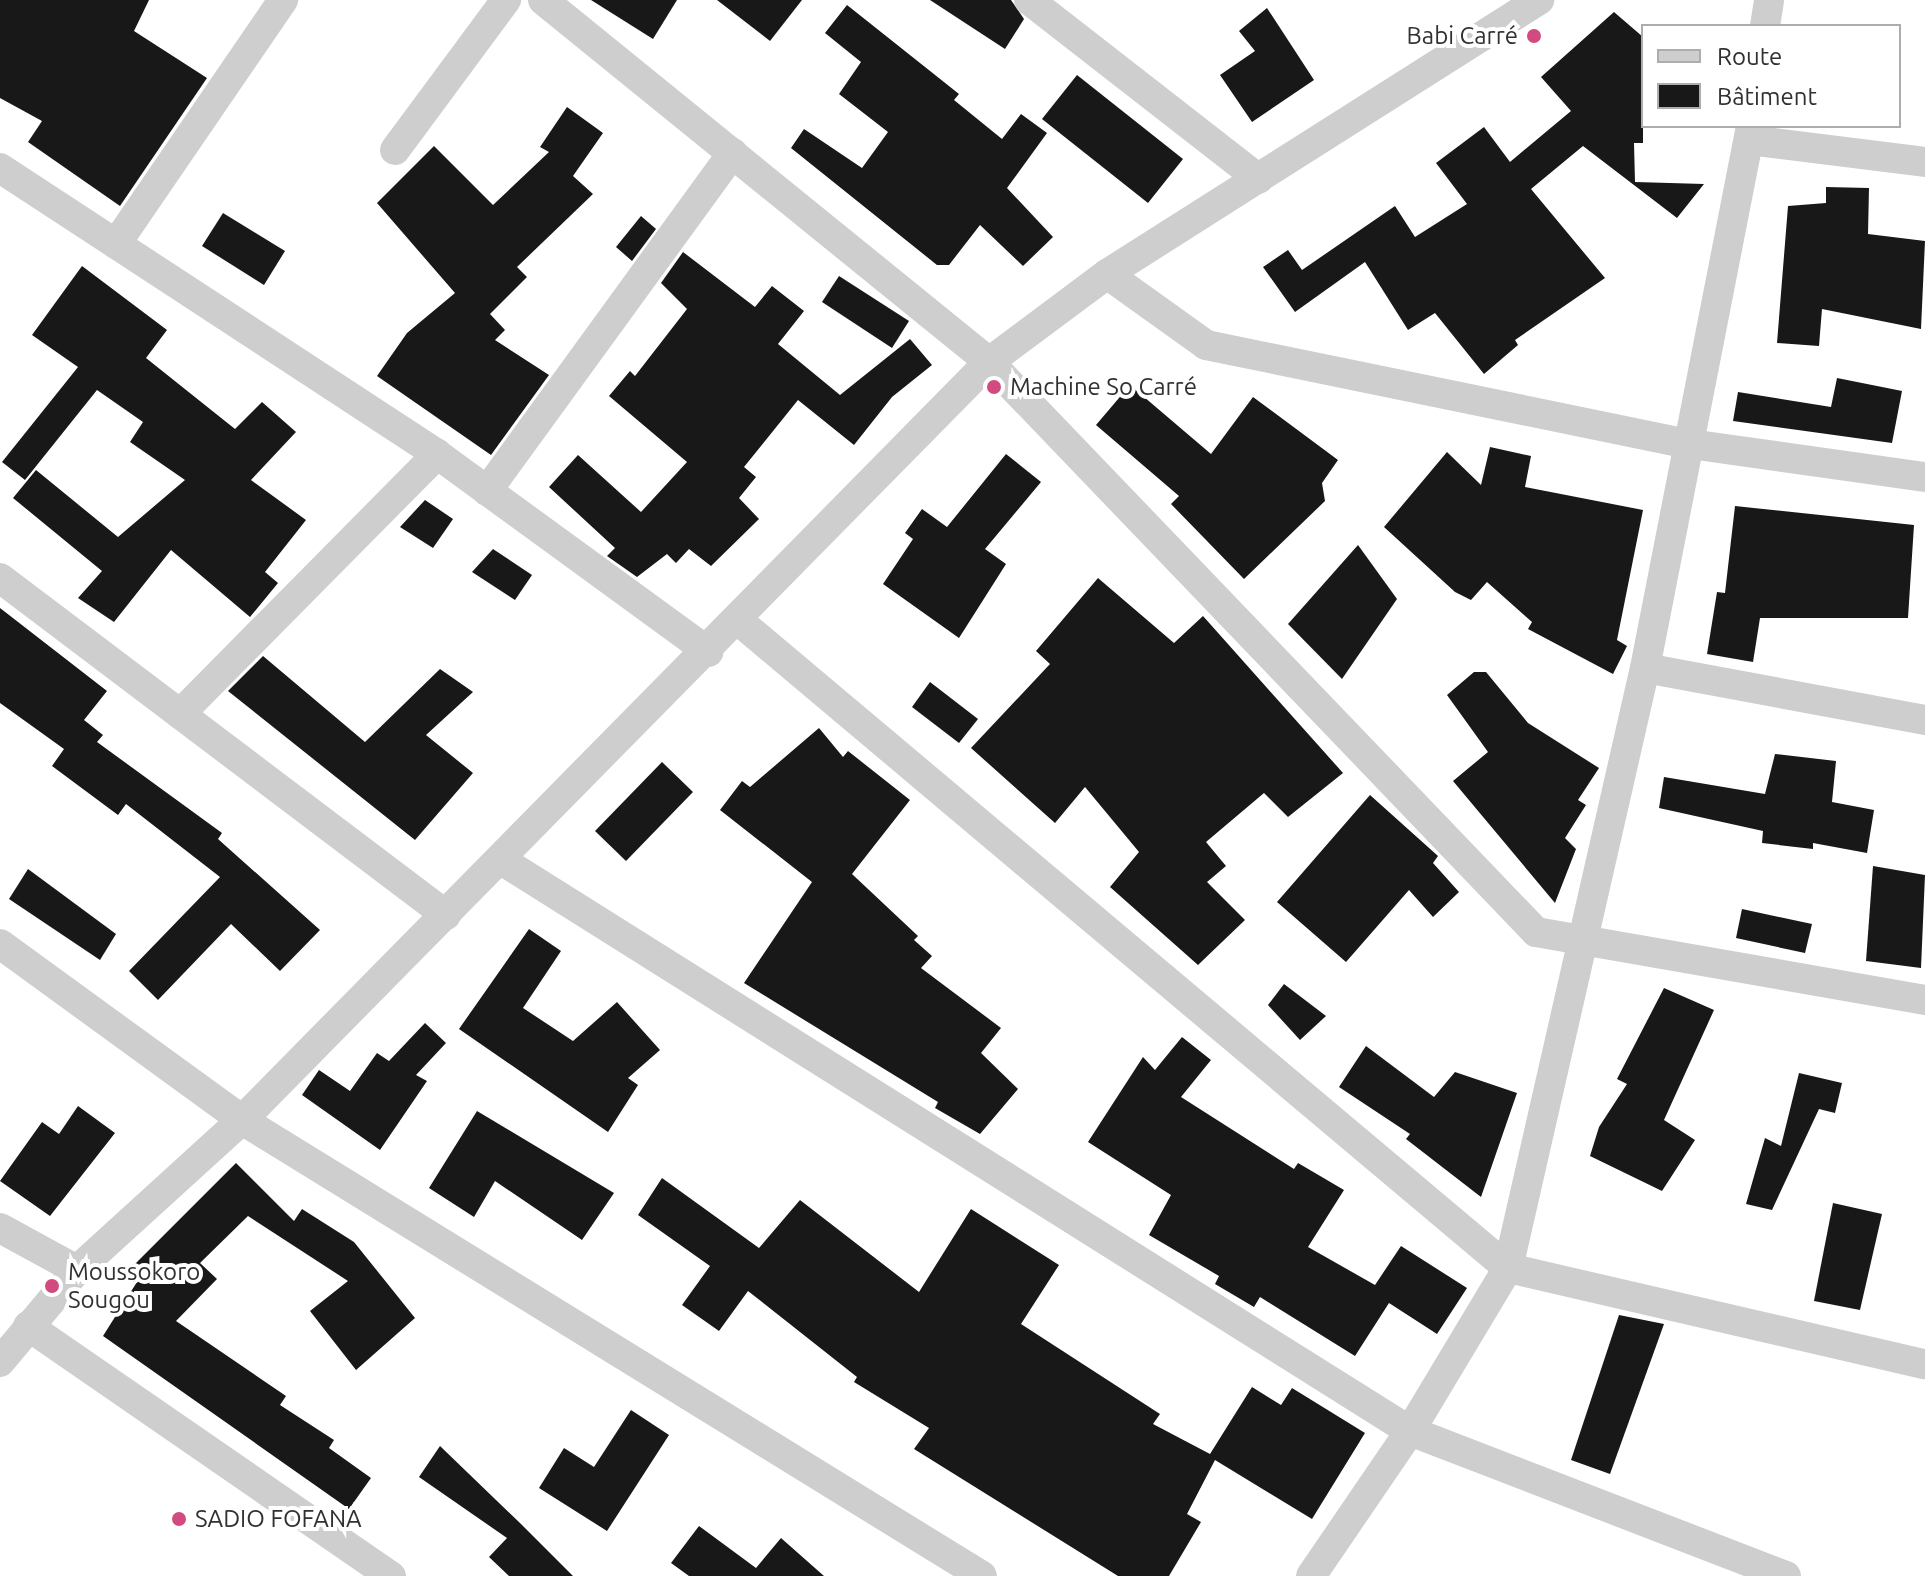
<!DOCTYPE html>
<html>
<head>
<meta charset="utf-8">
<style>
  body { margin:0 }
  #map { position:relative; width:1925px; height:1576px; overflow:hidden; background:#fff; font-family:Ubuntu,sans-serif }
  div>[style] { position:absolute }
  [style*='--x'] { left:calc(var(--x)*1px); top:calc(var(--y)*1px); width:calc(var(--w)*1px); rotate:calc(var(--a)*1deg) }
  .building>* { inset:0; background:#181818 }
  .street>* { height:30px; margin:-15px; padding:0 15px; transform-origin:15px; border-radius:15px; background:#cecece }
  .dots>* { width:22px; height:22px; translate:-50% -50%; box-sizing:border-box; border:4px solid #fff; border-radius:50% }
  span { translate:-50% -50%; white-space:nowrap; text-align:center; line-height:1.15; -webkit-text-stroke:8px #fff; paint-order:stroke }
  .poi-label { font-size:24px; color:#313131 }
  .right { translate:-100% -50%; text-align:right }
  .left { translate:0 -50%; text-align:left }
  .legend { position:absolute; left:1641px; top:24px; width:260px; height:104px; box-sizing:border-box; background:#fff; border:2px solid #adadad; margin:0; padding:10px 14px; list-style:none; font-size:24px; color:#313131 }
  .legend li { display:flex; align-items:center; gap:16px; height:40px }
  .legend b { width:40px; border:2px solid #adadad }
</style>
</head>
<body>
<div id="map">
  <div class="building">
    <div style="clip-path:polygon(0 0,149px 0,134px 31px,207px 78px,120px 206px,28px 142px,42px 121px,0 98px)"></div>
    <div style="clip-path:polygon(591px 0,677px 0,653px 39px)"></div>
    <div style="clip-path:polygon(717px 0,802px 0,770px 41px)"></div>
    <div style="clip-path:polygon(930px 0,1011px 0,1024px 19px,1005px 49px)"></div>
    <div style="clip-path:polygon(847px 5px,959px 94px,954px 100px,1002px 139px,1021px 114px,1047px 133px,1007px 188px,1053px 237px,1023px 266px,980px 225px,949px 265px,937px 265px,791px 148px,804px 129px,862px 168px,888px 132px,839px 94px,861px 62px,825px 33px)"></div>
    <div style="clip-path:polygon(1267px 8px,1314px 80px,1252px 122px,1220px 75px,1255px 51px,1239px 31px)"></div>
    <div style="clip-path:polygon(1614px 12px,1643px 37px,1643px 143px,1634px 143px,1635px 182px,1704px 184px,1677px 218px,1583px 146px,1531px 189px,1605px 278px,1515px 340px,1518px 345px,1484px 374px,1435px 313px,1408px 330px,1365px 262px,1295px 312px,1263px 267px,1288px 250px,1302px 270px,1395px 206px,1415px 237px,1467px 204px,1436px 163px,1484px 127px,1510px 162px,1571px 111px,1541px 77px)"></div>
    <div style="clip-path:polygon(1077px 75px,1183px 159px,1148px 203px,1042px 119px)"></div>
    <div style="clip-path:polygon(567px 107px,603px 133px,573px 176px,593px 194px,517px 267px,527px 277px,490px 314px,505px 330px,495px 340px,549px 375px,491px 455px,377px 376px,407px 333px,455px 293px,377px 203px,434px 146px,493px 205px,549px 152px,540px 147px)"></div>
    <div style="clip-path:polygon(1826px 187px,1869px 188px,1868px 234px,1925px 241px,1921px 329px,1822px 309px,1819px 346px,1777px 343px,1788px 206px,1826px 203px)"></div>
    <div style="clip-path:polygon(223px 213px,285px 251px,264px 285px,202px 246px)"></div>
    <div style="clip-path:polygon(641px 216px,656px 229px,632px 261px,616px 247px)"></div>
    <div style="clip-path:polygon(683px 252px,755px 307px,772px 286px,804px 311px,778px 344px,840px 395px,910px 339px,932px 365px,892px 397px,854px 445px,798px 400px,744px 467px,756px 477px,739px 498px,759px 519px,711px 566px,689px 549px,676px 563px,667px 554px,637px 577px,607px 556px,615px 548px,549px 487px,578px 455px,641px 512px,687px 462px,609px 396px,630px 371px,635px 376px,687px 309px,661px 283px)"></div>
    <div style="clip-path:polygon(82px 266px,167px 330px,146px 358px,235px 429px,262px 402px,296px 432px,251px 480px,306px 520px,265px 572px,278px 583px,250px 617px,171px 550px,114px 622px,78px 598px,102px 571px,13px 498px,36px 470px,118px 537px,185px 480px,130px 442px,143px 422px,97px 390px,25px 480px,2px 462px,78px 367px,32px 335px)"></div>
    <div style="clip-path:polygon(839px 276px,909px 321px,892px 348px,822px 302px)"></div>
    <div style="clip-path:polygon(1837px 378px,1902px 391px,1892px 443px,1733px 421px,1738px 392px,1831px 407px)"></div>
    <div style="clip-path:polygon(1130px 385px,1211px 454px,1253px 397px,1338px 460px,1322px 483px,1325px 501px,1244px 579px,1171px 504px,1179px 496px,1096px 425px)"></div>
    <div style="clip-path:polygon(1490px 447px,1531px 456px,1525px 487px,1643px 510px,1617px 640px,1627px 646px,1613px 674px,1528px 629px,1532px 622px,1487px 582px,1471px 600px,1455px 592px,1384px 527px,1447px 452px,1481px 485px)"></div>
    <div style="clip-path:polygon(1006px 454px,1041px 482px,985px 549px,1006px 564px,959px 638px,883px 584px,913px 539px,905px 533px,922px 509px,947px 527px)"></div>
    <div style="clip-path:polygon(425px 500px,453px 519px,433px 548px,400px 527px)"></div>
    <div style="clip-path:polygon(1735px 506px,1914px 525px,1908px 618px,1760px 618px,1753px 662px,1707px 654px,1717px 592px,1725px 593px)"></div>
    <div style="clip-path:polygon(1358px 545px,1397px 599px,1342px 679px,1288px 624px)"></div>
    <div style="clip-path:polygon(493px 549px,532px 575px,515px 600px,472px 572px)"></div>
    <div style="clip-path:polygon(1098px 578px,1174px 643px,1203px 616px,1343px 773px,1288px 817px,1264px 793px,1206px 842px,1226px 866px,1207px 882px,1245px 920px,1198px 965px,1110px 887px,1139px 852px,1085px 787px,1055px 823px,971px 748px,1050px 664px,1036px 651px)"></div>
    <div style="clip-path:polygon(0 608px,107px 691px,84px 720px,103px 735px,97px 742px,222px 833px,218px 839px,320px 930px,280px 971px,231px 924px,158px 1000px,129px 971px,220px 877px,126px 804px,118px 815px,52px 766px,64px 749px,0 703px)"></div>
    <div style="clip-path:polygon(263px 656px,365px 742px,440px 669px,473px 692px,426px 735px,473px 773px,415px 840px,228px 691px)"></div>
    <div style="clip-path:polygon(1474px 672px,1486px 672px,1528px 723px,1599px 768px,1578px 800px,1586px 805px,1565px 838px,1576px 849px,1555px 903px,1453px 781px,1488px 752px,1447px 695px)"></div>
    <div style="clip-path:polygon(930px 682px,978px 719px,959px 743px,912px 707px)"></div>
    <div style="clip-path:polygon(819px 728px,843px 757px,848px 751px,910px 800px,852px 874px,918px 936px,914px 940px,932px 956px,921px 968px,1001px 1028px,981px 1053px,1018px 1089px,980px 1134px,935px 1108px,938px 1102px,744px 983px,812px 882px,720px 810px,742px 781px,750px 787px)"></div>
    <div style="clip-path:polygon(1775px 754px,1836px 761px,1832px 802px,1874px 810px,1867px 853px,1813px 843px,1813px 849px,1762px 843px,1763px 831px,1659px 808px,1664px 777px,1765px 794px)"></div>
    <div style="clip-path:polygon(662px 762px,693px 792px,626px 861px,595px 831px)"></div>
    <div style="clip-path:polygon(1370px 795px,1438px 856px,1433px 863px,1459px 892px,1433px 917px,1409px 890px,1346px 962px,1277px 902px)"></div>
    <div style="clip-path:polygon(1873px 866px,1925px 875px,1921px 968px,1866px 961px)"></div>
    <div style="clip-path:polygon(28px 869px,116px 934px,100px 960px,9px 899px)"></div>
    <div style="clip-path:polygon(1742px 909px,1812px 924px,1805px 953px,1736px 938px)"></div>
    <div style="clip-path:polygon(529px 929px,561px 951px,523px 1008px,573px 1041px,617px 1002px,660px 1050px,628px 1078px,638px 1085px,608px 1132px,459px 1029px)"></div>
    <div style="clip-path:polygon(1284px 984px,1326px 1016px,1300px 1040px,1268px 1005px)"></div>
    <div style="clip-path:polygon(1664px 988px,1714px 1010px,1664px 1120px,1695px 1140px,1662px 1191px,1590px 1156px,1599px 1127px,1627px 1084px,1617px 1079px)"></div>
    <div style="clip-path:polygon(425px 1023px,446px 1043px,416px 1075px,427px 1081px,380px 1150px,302px 1095px,319px 1070px,350px 1091px,377px 1053px,389px 1061px)"></div>
    <div style="clip-path:polygon(1182px 1037px,1211px 1060px,1181px 1097px,1294px 1169px,1298px 1163px,1344px 1190px,1308px 1247px,1375px 1285px,1401px 1246px,1467px 1288px,1437px 1334px,1389px 1303px,1355px 1356px,1260px 1297px,1254px 1307px,1215px 1284px,1219px 1276px,1149px 1235px,1171px 1195px,1088px 1142px,1143px 1057px,1155px 1070px)"></div>
    <div style="clip-path:polygon(1366px 1046px,1434px 1097px,1455px 1072px,1517px 1093px,1481px 1197px,1406px 1139px,1410px 1134px,1339px 1087px)"></div>
    <div style="clip-path:polygon(1799px 1073px,1842px 1083px,1835px 1113px,1819px 1109px,1772px 1210px,1746px 1204px,1765px 1138px,1781px 1146px)"></div>
    <div style="clip-path:polygon(78px 1106px,115px 1133px,50px 1216px,0 1181px,42px 1122px,59px 1134px)"></div>
    <div style="clip-path:polygon(477px 1111px,614px 1193px,582px 1240px,495px 1181px,474px 1217px,429px 1188px)"></div>
    <div style="clip-path:polygon(236px 1163px,294px 1221px,302px 1209px,354px 1242px,415px 1318px,356px 1370px,310px 1311px,348px 1281px,248px 1216px,200px 1263px,217px 1279px,176px 1321px,286px 1396px,280px 1405px,334px 1440px,329px 1448px,371px 1478px,349px 1509px,103px 1336px,142px 1274px,133px 1266px)"></div>
    <div style="clip-path:polygon(662px 1178px,759px 1248px,800px 1200px,919px 1292px,971px 1209px,1059px 1265px,1021px 1324px,1160px 1414px,1153px 1424px,1210px 1454px,1252px 1387px,1281px 1405px,1292px 1388px,1365px 1433px,1312px 1519px,1215px 1460px,1187px 1514px,1201px 1522px,1169px 1576px,1118px 1576px,914px 1449px,929px 1428px,854px 1382px,857px 1377px,748px 1291px,719px 1331px,682px 1305px,710px 1266px,638px 1215px)"></div>
    <div style="clip-path:polygon(1833px 1203px,1882px 1214px,1860px 1310px,1814px 1301px)"></div>
    <div style="clip-path:polygon(1619px 1315px,1664px 1324px,1610px 1474px,1571px 1460px)"></div>
    <div style="clip-path:polygon(631px 1410px,669px 1435px,607px 1531px,539px 1488px,564px 1448px,594px 1467px)"></div>
    <div style="clip-path:polygon(440px 1446px,521px 1524px,573px 1576px,509px 1576px,489px 1557px,507px 1538px,419px 1477px)"></div>
    <div style="clip-path:polygon(699px 1526px,756px 1568px,781px 1538px,824px 1576px,689px 1576px,671px 1563px)"></div>
  </div>
  <div class="street">
    <div style="--x:543;--y:0;--w:574;--a:39.06"></div>
    <div style="--x:989;--y:362;--w:790;--a:46.18"></div>
    <div style="--x:1536;--y:932;--w:395;--a:9.9"></div>
    <div style="--x:1029;--y:0;--w:291;--a:37.9"></div>
    <div style="--x:1765;--y:26;--w:26;--a:-81"></div>
    <div style="--x:1749;--y:140;--w:177;--a:7.1"></div>
    <div style="--x:395;--y:150;--w:187;--a:-53.5"></div>
    <div style="--x:0;--y:168;--w:522;--a:33.2"></div>
    <div style="--x:437;--y:454;--w:336;--a:36.1"></div>
    <div style="--x:116;--y:244;--w:296;--a:-55.6"></div>
    <div style="--x:1107;--y:274;--w:122;--a:35.6"></div>
    <div style="--x:1206;--y:345;--w:494;--a:11.6"></div>
    <div style="--x:1690;--y:444;--w:237;--a:8"></div>
    <div style="--x:487;--y:491;--w:418;--a:-54"></div>
    <div style="--x:0;--y:578;--w:559;--a:37.07"></div>
    <div style="--x:739;--y:621;--w:1005;--a:40.08"></div>
    <div style="--x:1508;--y:1268;--w:428;--a:13"></div>
    <div style="--x:1645;--y:668;--w:285;--a:10.5"></div>
    <div style="--x:180;--y:714;--w:366;--a:-45.3"></div>
    <div style="--x:501;--y:860;--w:1073;--a:32.14"></div>
    <div style="--x:1410;--y:1431;--w:403;--a:21.1"></div>
    <div style="--x:0;--y:944;--w:299;--a:36"></div>
    <div style="--x:242;--y:1120;--w:869;--a:31.64"></div>
    <div style="--x:0;--y:1228;--w:88;--a:28.6"></div>
    <div style="--x:28;--y:1326;--w:441;--a:34.6"></div>
    <div style="--x:0;--y:1362;--w:120;--a:-50.1"></div>
    <div style="--x:77;--y:1270;--w:223;--a:-42.3"></div>
    <div style="--x:242;--y:1120;--w:1064;--a:-45.42"></div>
    <div style="--x:989;--y:362;--w:147;--a:-36.7"></div>
    <div style="--x:1107;--y:274;--w:512;--a:-32.39"></div>
    <div style="--x:1311;--y:1576;--w:176;--a:-55.7"></div>
    <div style="--x:1410;--y:1431;--w:190;--a:-59"></div>
    <div style="--x:1508;--y:1268;--w:615;--a:-77.14"></div>
    <div style="--x:1645;--y:668;--w:552;--a:-78.93"></div>
  </div>
  <div class="dots">
    <div style="left:1534px;top:36px;background:#d14b80"></div>
    <div style="left:994px;top:387px;background:#d14b80"></div>
    <div style="left:52px;top:1286px;background:#d14b80"></div>
    <div style="left:179px;top:1519px;background:#d14b80"></div>
  </div>
  <div class="poi-label">
    <span class="right" style="left:1518px;top:36px">Babi Carré</span>
    <span class="left" style="left:1010px;top:387px">Machine So Carré</span>
    <span class="left" style="left:68px;top:1286px">Moussokoro<br>Sougou</span>
    <span class="left" style="left:195px;top:1519px">SADIO FOFANA</span>
  </div>
  <ul class="legend">
  <li><b style="height:10px;background:#cecece"></b>Route</li>
  <li><b style="height:22px;background:#181818"></b>Bâtiment</li>
  </ul>
</div>
</body>
</html>
